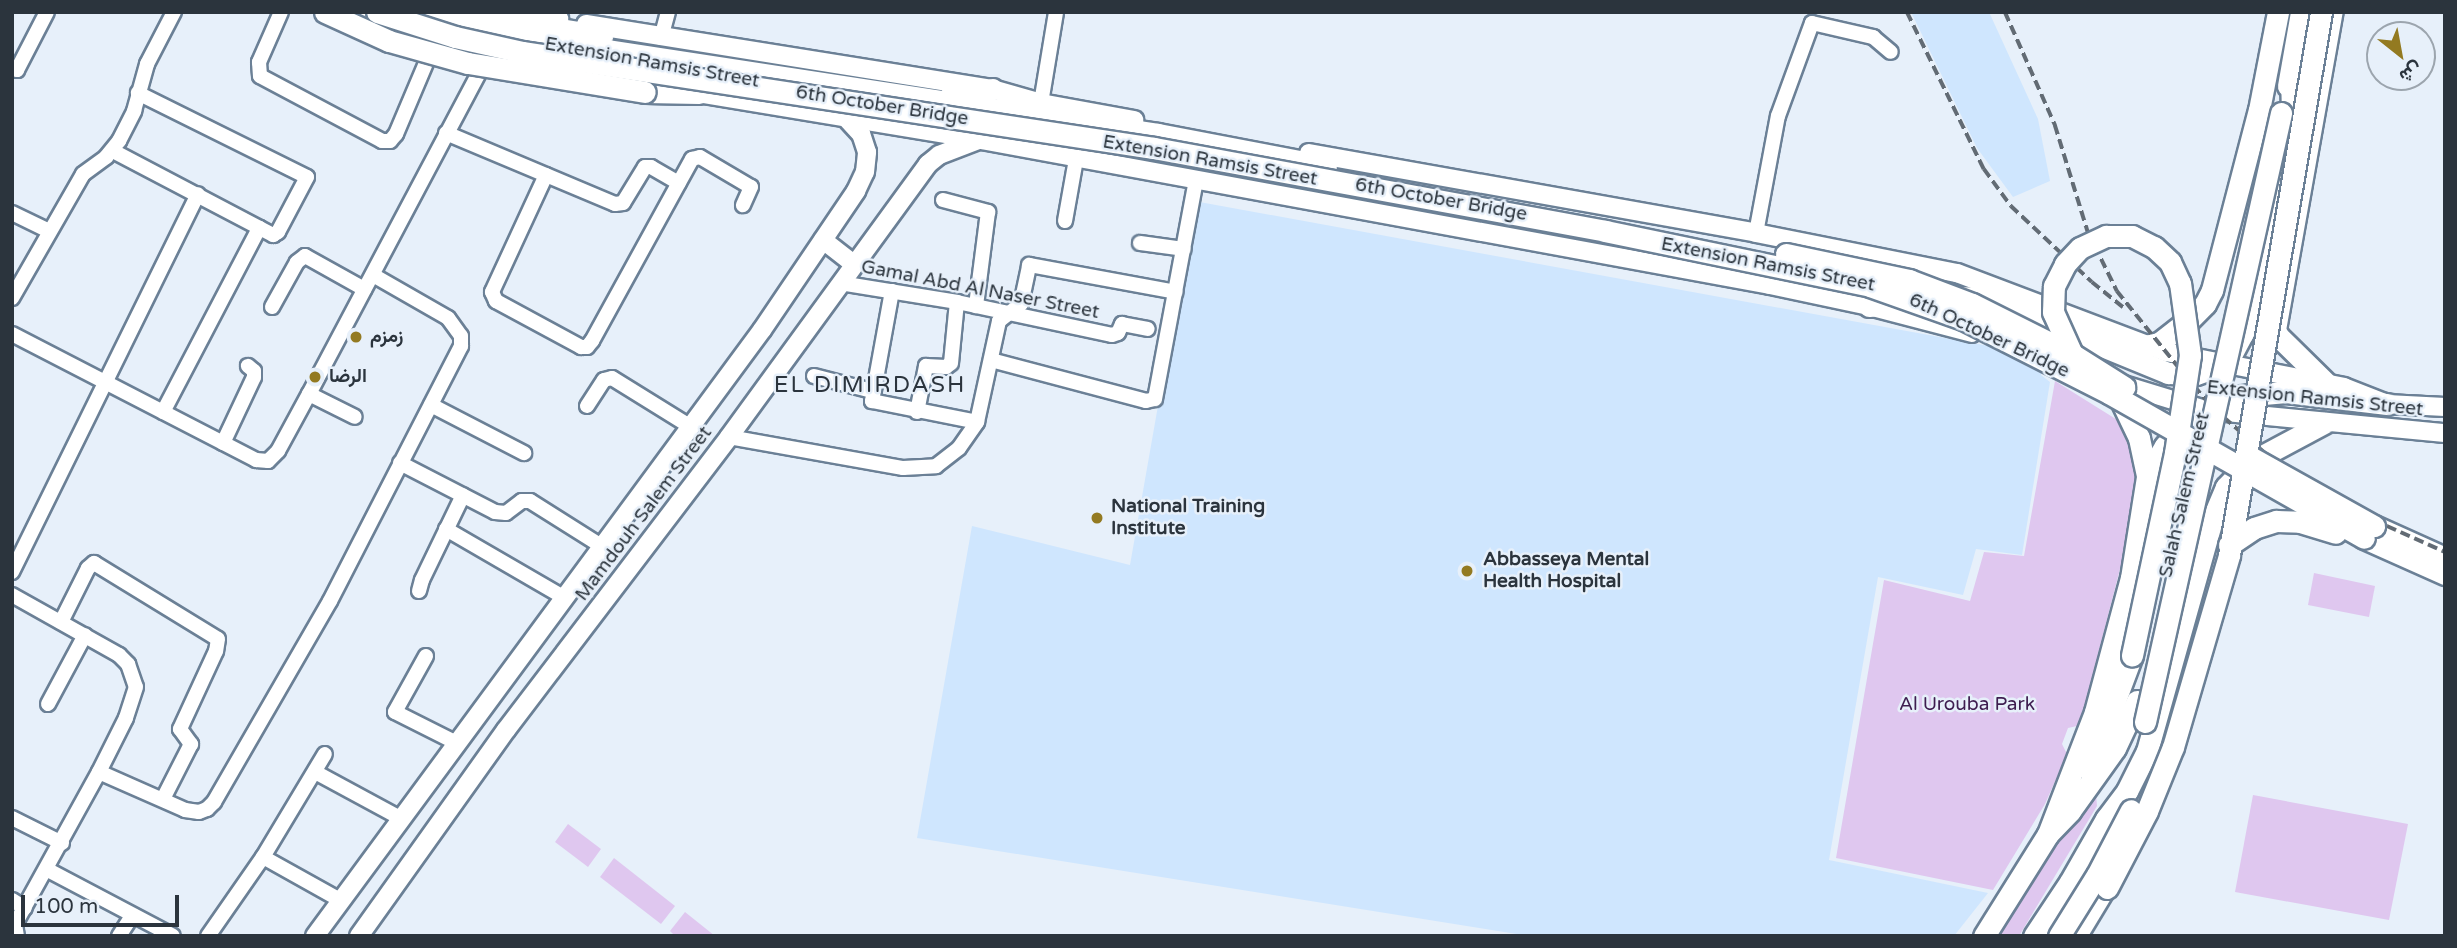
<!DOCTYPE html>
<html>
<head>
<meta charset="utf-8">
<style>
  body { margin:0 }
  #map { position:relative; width:2457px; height:948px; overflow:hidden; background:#e7f0fa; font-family:"Varela Round",Vazirmatn,sans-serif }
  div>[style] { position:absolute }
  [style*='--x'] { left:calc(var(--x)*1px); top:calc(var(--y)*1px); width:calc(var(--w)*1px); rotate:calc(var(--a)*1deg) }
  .built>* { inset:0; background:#cfe6fe }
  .green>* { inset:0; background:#dfc7ef }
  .roads { filter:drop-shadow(2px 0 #6b8096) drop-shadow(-2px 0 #6b8096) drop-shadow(0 2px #6b8096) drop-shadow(0 -2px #6b8096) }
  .minor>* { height:14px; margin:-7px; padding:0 7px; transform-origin:7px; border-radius:7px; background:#fff }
  .major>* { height:18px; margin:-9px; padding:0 9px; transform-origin:9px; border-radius:9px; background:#fff }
  .highway>* { height:21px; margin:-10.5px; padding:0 10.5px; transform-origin:10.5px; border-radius:10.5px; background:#fff }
  .rail>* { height:3.5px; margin-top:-1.75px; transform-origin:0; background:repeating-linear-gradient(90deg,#626b74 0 10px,transparent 0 15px) }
  .bridges { filter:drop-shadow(2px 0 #6b8096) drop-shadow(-2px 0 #6b8096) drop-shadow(0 2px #6b8096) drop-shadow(0 -2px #6b8096) }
  .highway-bridge>* { height:21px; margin:-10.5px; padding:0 10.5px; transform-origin:10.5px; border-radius:10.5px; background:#fff }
  .dots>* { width:19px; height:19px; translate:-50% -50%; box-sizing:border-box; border:4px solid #e7f0fa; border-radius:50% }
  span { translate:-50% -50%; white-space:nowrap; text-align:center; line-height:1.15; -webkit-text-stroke:5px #e7f0fa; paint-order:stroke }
  .street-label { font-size:19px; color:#2b343d }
  .poi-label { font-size:19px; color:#2b343d; font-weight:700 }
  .left { translate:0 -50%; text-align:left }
  .park-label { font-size:19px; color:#3e1d50 }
  .quarter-label { font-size:23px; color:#2b343d; letter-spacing:2px }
  .frame { position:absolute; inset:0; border:14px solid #2b343d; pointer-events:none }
  .north { position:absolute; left:2366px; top:21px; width:70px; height:70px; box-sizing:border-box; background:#e7f0fa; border:2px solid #9ca5ae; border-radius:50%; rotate:149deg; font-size:19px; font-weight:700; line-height:28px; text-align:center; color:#2b343d }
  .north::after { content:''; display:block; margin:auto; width:24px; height:32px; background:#937a21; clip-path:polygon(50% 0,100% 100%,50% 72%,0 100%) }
  .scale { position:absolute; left:21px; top:895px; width:158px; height:32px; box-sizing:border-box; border:4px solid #2b343d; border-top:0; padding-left:9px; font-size:21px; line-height:24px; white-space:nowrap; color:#2b343d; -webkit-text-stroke:5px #e7f0fa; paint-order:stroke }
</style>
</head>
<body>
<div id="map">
  <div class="built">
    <div style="clip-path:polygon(1911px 12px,1989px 12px,2038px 119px,2050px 181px,2013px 197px,1977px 148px)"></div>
    <div style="clip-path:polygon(1194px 201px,2000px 348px,2042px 371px,2041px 375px,2050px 382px,2022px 555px,1976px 549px,1963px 595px,1878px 577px,1829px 860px,1988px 893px,1954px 936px,1529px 936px,917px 838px,972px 526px,1130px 565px)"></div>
  </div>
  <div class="green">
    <div style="clip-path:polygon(2055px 381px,2119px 421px,2139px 461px,2135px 511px,2081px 720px,2077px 726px,2068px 728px,2062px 744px,2067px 754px,2045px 804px,1993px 890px,1836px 858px,1884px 580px,1970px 601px,1984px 552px,2024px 556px)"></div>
    <div style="clip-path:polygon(2314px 573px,2375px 586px,2369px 617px,2308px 605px)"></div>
    <div style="clip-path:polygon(2091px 794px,2096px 794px,2097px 806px,2019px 936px,1993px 936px)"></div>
    <div style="clip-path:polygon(2253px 795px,2408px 824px,2389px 920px,2235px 892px)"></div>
    <div style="clip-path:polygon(568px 824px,601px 849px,588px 867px,555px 842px)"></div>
    <div style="clip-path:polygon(614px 858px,675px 906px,661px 924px,600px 877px)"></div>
    <div style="clip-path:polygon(685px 912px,715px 936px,675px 936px,670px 931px)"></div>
  </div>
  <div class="roads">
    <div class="minor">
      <div style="--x:281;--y:12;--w:55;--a:113.7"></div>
      <div style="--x:259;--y:62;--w:14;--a:86"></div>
      <div style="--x:260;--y:76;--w:138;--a:28"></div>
      <div style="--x:382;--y:141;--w:8;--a:0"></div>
      <div style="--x:390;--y:141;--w:9;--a:-49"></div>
      <div style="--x:396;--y:134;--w:98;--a:-67.1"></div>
      <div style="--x:661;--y:38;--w:27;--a:-75"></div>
      <div style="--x:12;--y:67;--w:6;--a:31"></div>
      <div style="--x:17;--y:70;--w:65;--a:-62.7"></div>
      <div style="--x:1041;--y:103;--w:92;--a:-80.6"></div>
      <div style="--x:446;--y:133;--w:183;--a:22.8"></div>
      <div style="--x:615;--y:204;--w:8;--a:-7"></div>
      <div style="--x:623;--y:203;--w:42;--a:-58.6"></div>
      <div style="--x:645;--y:167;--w:6;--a:0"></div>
      <div style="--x:651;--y:167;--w:32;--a:30"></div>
      <div style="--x:113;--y:151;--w:181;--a:27.7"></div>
      <div style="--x:273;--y:235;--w:6;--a:-31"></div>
      <div style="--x:278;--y:232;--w:62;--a:-62.2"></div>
      <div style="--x:307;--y:177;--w:189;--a:-153.6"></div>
      <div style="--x:546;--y:175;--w:129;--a:114.8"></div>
      <div style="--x:492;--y:292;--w:10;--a:66"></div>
      <div style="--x:496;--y:301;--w:97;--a:28.4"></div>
      <div style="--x:581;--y:347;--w:6;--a:0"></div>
      <div style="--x:587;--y:347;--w:8;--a:-50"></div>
      <div style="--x:592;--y:341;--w:208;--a:-61.2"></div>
      <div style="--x:692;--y:159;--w:8;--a:-14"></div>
      <div style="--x:700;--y:157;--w:59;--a:30.5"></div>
      <div style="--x:751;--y:187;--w:20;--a:114"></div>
      <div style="--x:943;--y:200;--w:47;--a:14.9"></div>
      <div style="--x:988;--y:212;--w:95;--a:97.3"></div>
      <div style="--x:12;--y:213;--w:41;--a:25.9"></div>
      <div style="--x:1065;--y:221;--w:63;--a:-79.9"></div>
      <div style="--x:1756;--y:233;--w:119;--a:-79.4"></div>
      <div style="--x:1778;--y:116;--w:99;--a:-69.9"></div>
      <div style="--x:1812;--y:23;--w:63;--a:12.9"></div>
      <div style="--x:1873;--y:37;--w:23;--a:40"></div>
      <div style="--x:1140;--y:243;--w:44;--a:7.8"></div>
      <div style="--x:840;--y:283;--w:119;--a:9.2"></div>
      <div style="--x:957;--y:302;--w:158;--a:12"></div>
      <div style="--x:1112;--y:335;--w:6;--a:-18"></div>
      <div style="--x:1118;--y:333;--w:10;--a:-66"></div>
      <div style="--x:1122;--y:324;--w:26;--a:11"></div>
      <div style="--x:892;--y:291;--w:112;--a:100.3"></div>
      <div style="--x:872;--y:401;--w:107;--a:11.3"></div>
      <div style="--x:12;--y:298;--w:143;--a:-60.2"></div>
      <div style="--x:83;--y:174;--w:29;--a:-36"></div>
      <div style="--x:106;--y:157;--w:21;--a:-51"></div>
      <div style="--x:119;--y:141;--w:34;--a:-63"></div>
      <div style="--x:134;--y:111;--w:49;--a:-74.5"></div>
      <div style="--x:147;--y:64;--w:59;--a:-62.6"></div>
      <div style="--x:272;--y:307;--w:51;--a:-60.9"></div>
      <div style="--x:297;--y:262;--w:10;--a:-37"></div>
      <div style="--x:305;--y:256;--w:68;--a:29.2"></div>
      <div style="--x:12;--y:334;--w:275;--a:27.3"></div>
      <div style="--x:256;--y:460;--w:12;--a:5"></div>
      <div style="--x:268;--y:461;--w:14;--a:-45"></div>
      <div style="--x:278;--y:451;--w:65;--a:-61.5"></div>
      <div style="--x:309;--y:394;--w:378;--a:-62.1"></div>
      <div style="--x:2278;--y:336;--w:329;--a:-79.9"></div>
      <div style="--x:991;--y:360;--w:160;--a:14.8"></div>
      <div style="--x:1146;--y:401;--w:9;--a:-13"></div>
      <div style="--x:1155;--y:399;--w:223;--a:-79.4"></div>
      <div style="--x:814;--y:376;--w:60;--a:14.5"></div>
      <div style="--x:309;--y:394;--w:51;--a:26.6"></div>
      <div style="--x:431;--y:405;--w:105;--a:27.3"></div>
      <div style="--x:587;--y:406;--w:31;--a:-57"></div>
      <div style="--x:604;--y:380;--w:8;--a:-14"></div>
      <div style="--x:612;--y:378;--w:93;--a:31.8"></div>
      <div style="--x:163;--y:412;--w:208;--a:-62.4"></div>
      <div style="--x:917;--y:412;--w:47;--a:-78.9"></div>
      <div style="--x:926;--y:366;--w:20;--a:3"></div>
      <div style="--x:946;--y:367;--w:6;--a:-39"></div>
      <div style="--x:951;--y:363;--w:61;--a:-84.4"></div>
      <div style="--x:729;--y:437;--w:177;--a:10.1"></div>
      <div style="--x:903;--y:468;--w:33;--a:-3"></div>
      <div style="--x:936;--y:466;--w:29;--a:-38"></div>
      <div style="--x:959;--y:448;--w:32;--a:-55"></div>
      <div style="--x:977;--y:422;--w:103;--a:-77.7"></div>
      <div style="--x:999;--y:321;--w:28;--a:-38"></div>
      <div style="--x:1021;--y:304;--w:40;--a:-78"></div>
      <div style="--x:1029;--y:265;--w:149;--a:10.4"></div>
      <div style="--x:223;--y:443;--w:73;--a:-64.8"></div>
      <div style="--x:254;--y:377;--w:6;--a:-90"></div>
      <div style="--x:254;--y:371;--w:8;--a:-140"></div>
      <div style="--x:400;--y:463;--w:107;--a:27.3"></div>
      <div style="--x:495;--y:512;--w:11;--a:5"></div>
      <div style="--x:506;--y:513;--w:20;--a:-37"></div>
      <div style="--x:522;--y:501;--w:8;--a:0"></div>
      <div style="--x:530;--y:501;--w:86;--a:32.2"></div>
      <div style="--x:446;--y:529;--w:138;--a:30.1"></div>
      <div style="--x:12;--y:572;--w:421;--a:-63.8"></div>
      <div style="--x:419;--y:591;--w:11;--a:-75"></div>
      <div style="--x:422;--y:580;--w:94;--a:-64.2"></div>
      <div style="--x:12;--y:595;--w:123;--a:29.3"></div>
      <div style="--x:119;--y:655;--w:13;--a:45"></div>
      <div style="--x:128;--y:664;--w:24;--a:71"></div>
      <div style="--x:136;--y:687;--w:33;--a:108"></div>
      <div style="--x:126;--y:718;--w:60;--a:116.6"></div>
      <div style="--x:99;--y:772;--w:174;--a:118.9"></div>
      <div style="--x:15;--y:924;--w:12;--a:81"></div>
      <div style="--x:61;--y:622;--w:60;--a:-63.4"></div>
      <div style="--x:88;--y:568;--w:8;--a:-40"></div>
      <div style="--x:94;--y:563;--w:145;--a:31.5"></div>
      <div style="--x:218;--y:639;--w:12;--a:99"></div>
      <div style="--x:216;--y:651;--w:86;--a:114.8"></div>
      <div style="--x:180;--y:729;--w:19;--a:54"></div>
      <div style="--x:191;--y:744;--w:62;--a:117"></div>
      <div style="--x:426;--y:656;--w:64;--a:119"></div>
      <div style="--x:395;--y:712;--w:69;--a:26.6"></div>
      <div style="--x:48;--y:704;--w:78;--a:-61.8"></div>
      <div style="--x:99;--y:772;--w:94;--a:23.8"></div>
      <div style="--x:185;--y:810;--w:14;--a:8"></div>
      <div style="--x:199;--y:812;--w:9;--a:-21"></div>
      <div style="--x:207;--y:809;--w:10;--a:-45"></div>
      <div style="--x:214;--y:802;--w:232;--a:-60"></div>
      <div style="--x:330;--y:601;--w:287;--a:-62.8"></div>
      <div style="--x:461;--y:346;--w:10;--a:-90"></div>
      <div style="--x:461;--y:336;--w:22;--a:-126"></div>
      <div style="--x:448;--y:318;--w:86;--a:-150.2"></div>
      <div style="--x:315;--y:772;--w:99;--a:28.4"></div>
      <div style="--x:12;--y:818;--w:56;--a:26.6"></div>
      <div style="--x:263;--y:857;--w:88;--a:29.2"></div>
      <div style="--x:48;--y:870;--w:141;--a:27.8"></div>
      <div style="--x:12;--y:900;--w:15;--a:32"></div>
      <div style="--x:119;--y:936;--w:24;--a:-57"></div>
      <div style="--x:208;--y:936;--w:96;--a:-55.2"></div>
      <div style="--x:263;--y:857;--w:120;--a:-59"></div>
    </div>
    <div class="major">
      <div style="--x:524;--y:12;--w:36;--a:11"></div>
      <div style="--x:365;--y:22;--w:136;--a:15.4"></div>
      <div style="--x:586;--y:24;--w:411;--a:9.1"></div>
      <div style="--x:992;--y:89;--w:51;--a:15.9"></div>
      <div style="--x:1041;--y:103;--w:95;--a:10.4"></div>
      <div style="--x:686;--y:91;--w:299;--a:9.4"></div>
      <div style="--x:981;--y:140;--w:802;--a:10.41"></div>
      <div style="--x:1770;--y:285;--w:101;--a:12"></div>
      <div style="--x:1869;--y:306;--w:106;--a:14.7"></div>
      <div style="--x:1309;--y:153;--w:454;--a:10.1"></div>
      <div style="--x:1756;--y:233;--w:205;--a:11.3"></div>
      <div style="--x:1957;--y:273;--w:223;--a:20.7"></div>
      <div style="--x:2166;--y:352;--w:181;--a:11.1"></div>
      <div style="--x:2344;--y:387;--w:46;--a:21.6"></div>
      <div style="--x:2387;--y:404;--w:58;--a:3"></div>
      <div style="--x:823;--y:240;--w:39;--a:38"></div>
      <div style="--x:2114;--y:382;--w:95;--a:17.1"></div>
      <div style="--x:2205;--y:410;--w:241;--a:5.5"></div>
      <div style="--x:315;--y:936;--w:753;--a:-53.59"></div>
      <div style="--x:762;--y:330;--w:168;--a:-55.9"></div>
      <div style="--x:856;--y:191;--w:21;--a:-65"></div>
      <div style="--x:865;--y:172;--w:20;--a:-84"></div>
      <div style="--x:867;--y:152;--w:19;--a:-108"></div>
      <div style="--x:861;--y:134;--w:25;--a:-133"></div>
      <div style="--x:359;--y:936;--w:253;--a:-54.5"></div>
      <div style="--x:506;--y:730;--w:368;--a:-52.7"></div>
      <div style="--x:729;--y:437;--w:338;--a:-53.9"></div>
      <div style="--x:928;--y:164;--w:14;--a:-39"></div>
      <div style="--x:939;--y:155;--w:42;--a:-21"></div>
      <div style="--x:2078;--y:936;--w:56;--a:-58.9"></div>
    </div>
    <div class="highway">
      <div style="--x:429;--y:12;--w:39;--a:19"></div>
      <div style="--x:466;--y:25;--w:56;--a:12.3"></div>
      <div style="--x:521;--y:37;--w:644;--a:8.66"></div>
      <div style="--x:1158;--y:134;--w:171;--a:10.8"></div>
      <div style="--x:468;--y:14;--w:136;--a:9.3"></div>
      <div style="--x:2291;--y:73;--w:41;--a:88.6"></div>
      <div style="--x:2292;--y:114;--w:178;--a:101"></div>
      <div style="--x:2258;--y:289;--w:18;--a:77"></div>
      <div style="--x:2262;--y:307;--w:33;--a:61"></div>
      <div style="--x:2278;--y:336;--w:67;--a:44.4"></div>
      <div style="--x:2288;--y:86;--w:75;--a:-80"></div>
      <div style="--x:952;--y:91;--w:24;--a:7"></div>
      <div style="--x:976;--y:94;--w:17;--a:-17"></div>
      <div style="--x:645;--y:92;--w:54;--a:1.1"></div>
      <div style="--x:1954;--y:297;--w:31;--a:2"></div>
      <div style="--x:1985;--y:298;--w:198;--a:22.3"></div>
      <div style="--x:2168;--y:373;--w:28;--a:2"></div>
      <div style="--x:2196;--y:374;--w:21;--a:-19"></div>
      <div style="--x:2216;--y:367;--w:17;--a:-36"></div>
      <div style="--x:2230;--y:357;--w:27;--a:-62"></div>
      <div style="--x:2243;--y:333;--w:46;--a:-71.2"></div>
      <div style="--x:1869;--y:306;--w:46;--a:-7.4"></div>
      <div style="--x:2145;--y:346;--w:14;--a:-12"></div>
      <div style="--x:2159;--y:343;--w:39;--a:-38"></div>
      <div style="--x:2190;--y:319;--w:21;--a:-45"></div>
      <div style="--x:2205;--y:304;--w:16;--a:-63"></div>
      <div style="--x:2212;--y:290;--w:186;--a:-75.4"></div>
      <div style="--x:2259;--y:110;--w:100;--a:-79"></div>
      <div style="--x:2117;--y:392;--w:51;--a:64.4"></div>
      <div style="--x:2139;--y:438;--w:40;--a:78"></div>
      <div style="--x:2374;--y:526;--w:78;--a:24.3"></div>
      <div style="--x:2364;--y:538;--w:89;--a:24"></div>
      <div style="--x:2089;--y:770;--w:123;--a:-69.5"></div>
      <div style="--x:2048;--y:834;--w:131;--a:-68.9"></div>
      <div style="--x:2095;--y:712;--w:139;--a:-75"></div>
      <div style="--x:2131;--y:578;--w:102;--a:-81"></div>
      <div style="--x:2147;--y:477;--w:36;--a:-60"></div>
      <div style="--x:2165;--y:446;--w:35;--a:-46"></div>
      <div style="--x:2189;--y:421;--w:19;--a:-35"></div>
      <div style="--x:2205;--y:410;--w:39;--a:-21"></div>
      <div style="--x:2241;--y:396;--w:45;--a:-5.1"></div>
      <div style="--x:2286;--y:392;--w:102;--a:6.8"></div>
      <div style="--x:1984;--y:936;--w:120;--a:-57.9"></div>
      <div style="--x:2048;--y:834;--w:32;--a:-46"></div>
      <div style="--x:2070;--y:811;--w:77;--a:-54.5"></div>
      <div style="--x:2115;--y:748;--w:52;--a:-64.9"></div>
      <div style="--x:2034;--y:936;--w:65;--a:-56.3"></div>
      <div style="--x:2070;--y:882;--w:73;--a:-60.3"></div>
      <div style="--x:2106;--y:819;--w:35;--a:-53"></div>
      <div style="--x:2127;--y:791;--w:45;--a:-63.4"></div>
      <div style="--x:2147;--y:751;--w:240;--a:-74.3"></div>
      <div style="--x:2212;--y:520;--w:36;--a:-67"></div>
      <div style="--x:2226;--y:487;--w:33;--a:-46"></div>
      <div style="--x:2249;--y:463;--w:85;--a:-28.1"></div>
    </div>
  </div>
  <div class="rail">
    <div style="--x:1907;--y:12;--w:175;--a:63.9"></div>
    <div style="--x:1984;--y:169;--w:46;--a:53.9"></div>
    <div style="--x:2011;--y:206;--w:111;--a:43.2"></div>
    <div style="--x:2092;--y:282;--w:40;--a:39"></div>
    <div style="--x:2005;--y:12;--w:124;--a:66.1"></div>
    <div style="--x:2055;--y:125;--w:112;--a:72.9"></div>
    <div style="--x:2088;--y:232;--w:66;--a:63.8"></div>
    <div style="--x:2117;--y:291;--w:107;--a:51.1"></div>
    <div style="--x:2184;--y:374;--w:43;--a:49.7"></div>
    <div style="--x:2212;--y:407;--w:70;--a:41"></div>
    <div style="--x:2265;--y:453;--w:142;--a:30.9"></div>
    <div style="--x:2387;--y:526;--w:64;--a:24.1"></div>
  </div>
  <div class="bridges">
    <div class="highway-bridge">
      <div style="--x:325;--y:12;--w:70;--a:24.4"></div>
      <div style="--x:389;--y:41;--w:82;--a:15.6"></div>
      <div style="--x:468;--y:63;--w:179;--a:9.3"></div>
      <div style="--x:377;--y:12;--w:82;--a:17.8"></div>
      <div style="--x:455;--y:37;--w:69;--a:12.6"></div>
      <div style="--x:522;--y:52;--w:639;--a:8.64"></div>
      <div style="--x:1154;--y:148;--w:459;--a:10.4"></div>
      <div style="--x:1605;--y:231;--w:271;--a:11.7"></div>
      <div style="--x:1870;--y:286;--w:99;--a:19.5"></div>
      <div style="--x:1963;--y:319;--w:164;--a:26.9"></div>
      <div style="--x:2109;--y:393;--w:293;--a:29.6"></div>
      <div style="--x:1786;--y:254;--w:126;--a:11.9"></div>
      <div style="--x:1909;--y:280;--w:67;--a:20.9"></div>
      <div style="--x:1972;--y:304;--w:112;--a:26.6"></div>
      <div style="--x:2072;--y:354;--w:62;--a:32.4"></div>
      <div style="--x:2072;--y:354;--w:46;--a:-114.3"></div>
      <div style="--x:2053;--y:312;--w:26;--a:-88"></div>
      <div style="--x:2054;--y:286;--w:25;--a:-63"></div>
      <div style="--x:2065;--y:264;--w:22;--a:-47"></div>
      <div style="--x:2080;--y:248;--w:29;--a:-25"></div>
      <div style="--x:2106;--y:236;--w:26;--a:0"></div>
      <div style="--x:2132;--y:236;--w:25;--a:27"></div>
      <div style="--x:2154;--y:247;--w:22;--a:43"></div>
      <div style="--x:2170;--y:262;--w:23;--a:65"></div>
      <div style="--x:2180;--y:283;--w:73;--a:82.1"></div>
      <div style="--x:2190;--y:355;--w:99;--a:98.7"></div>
      <div style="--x:2175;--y:453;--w:207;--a:102"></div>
      <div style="--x:2250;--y:457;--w:142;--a:29.1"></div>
      <div style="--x:2229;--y:545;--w:30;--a:-34"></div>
      <div style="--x:2254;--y:528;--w:23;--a:-18"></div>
      <div style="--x:2276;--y:521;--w:24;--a:2"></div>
      <div style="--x:2300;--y:522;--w:37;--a:17"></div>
      <div style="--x:2145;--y:722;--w:624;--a:-77.41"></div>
      <div style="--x:2107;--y:888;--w:87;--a:-62.5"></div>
      <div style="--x:2147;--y:811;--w:69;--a:-67.9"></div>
      <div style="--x:2173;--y:747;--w:200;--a:-73.7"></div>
      <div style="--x:2229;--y:555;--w:551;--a:-80.38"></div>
      <div style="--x:2059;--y:936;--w:72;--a:-58.1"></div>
      <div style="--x:2097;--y:875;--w:73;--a:-62.4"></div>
    </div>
  </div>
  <div class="dots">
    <div style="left:356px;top:337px;background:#937a21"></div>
    <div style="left:315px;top:377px;background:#937a21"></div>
    <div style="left:1097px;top:518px;background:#937a21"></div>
    <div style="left:1467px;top:571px;background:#937a21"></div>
  </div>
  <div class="street-label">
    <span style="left:652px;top:63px;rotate:10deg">Extension Ramsis Street</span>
    <span style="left:882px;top:106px;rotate:9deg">6th October Bridge</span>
    <span style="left:1210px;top:161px;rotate:10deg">Extension Ramsis Street</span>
    <span style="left:1441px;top:200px;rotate:10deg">6th October Bridge</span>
    <span style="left:1768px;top:265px;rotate:11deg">Extension Ramsis Street</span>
    <span style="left:980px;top:290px;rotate:11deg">Gamal Abd Al Naser Street</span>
    <span style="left:1989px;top:336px;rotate:25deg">6th October Bridge</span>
    <span style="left:2315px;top:399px;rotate:6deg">Extension Ramsis Street</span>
    <span style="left:2185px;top:495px;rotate:-77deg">Salah Salem Street</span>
    <span style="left:644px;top:514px;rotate:-53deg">Mamdouh Salem Street</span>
  </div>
  <div class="poi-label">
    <span class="left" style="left:370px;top:337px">زمزم</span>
    <span class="left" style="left:329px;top:377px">الرضا</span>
    <span class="left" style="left:1111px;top:518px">National Training<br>Institute</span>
    <span class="left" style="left:1483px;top:571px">Abbasseya Mental<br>Health Hospital</span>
  </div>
  <div class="park-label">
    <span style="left:1967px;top:705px">Al Urouba Park</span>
  </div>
  <div class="quarter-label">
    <span style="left:870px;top:385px">EL DIMIRDASH</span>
  </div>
  <div class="frame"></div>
  <div class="north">ش</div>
  <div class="scale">100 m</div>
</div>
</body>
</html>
